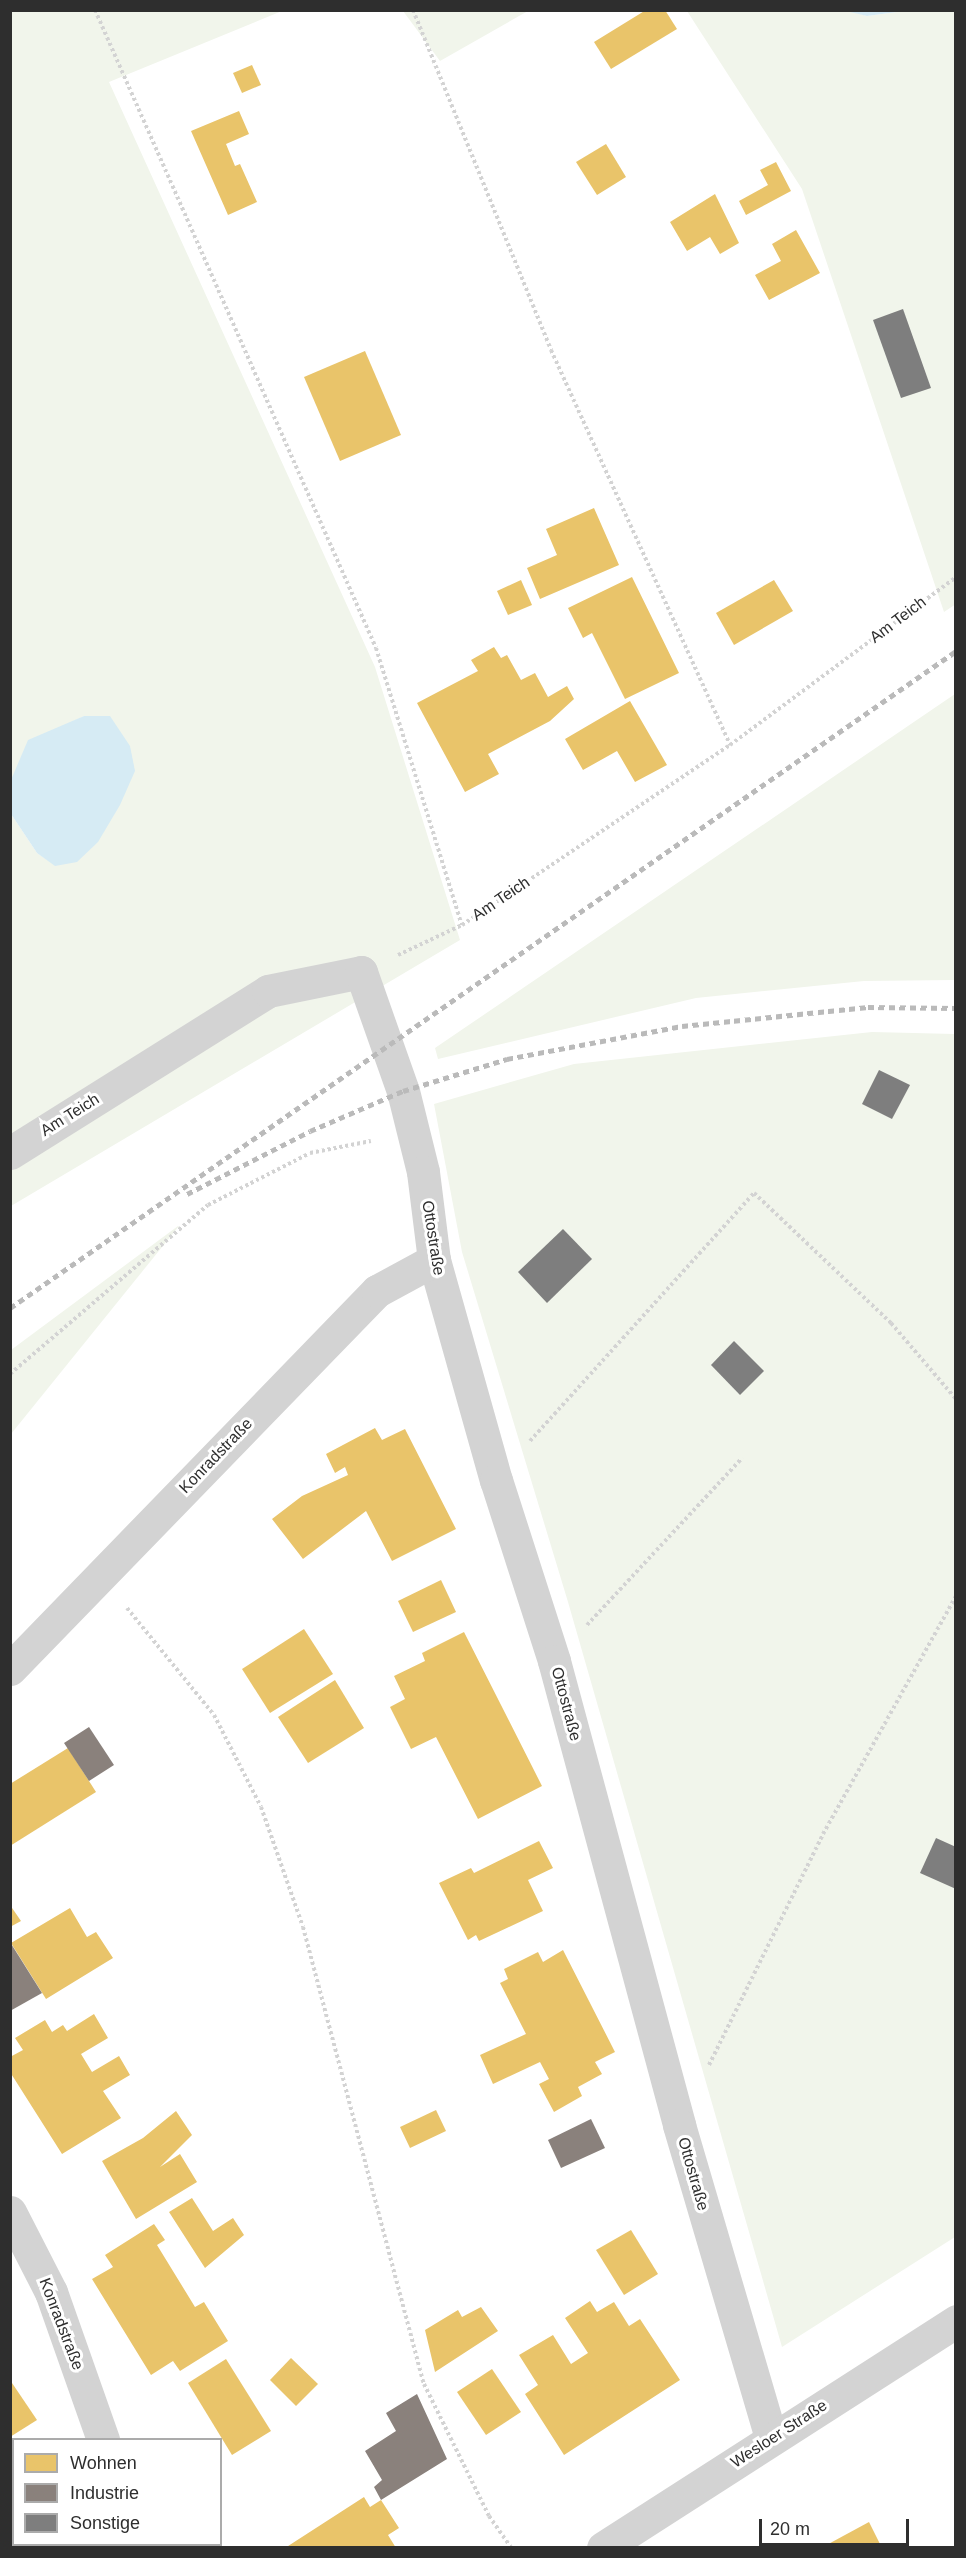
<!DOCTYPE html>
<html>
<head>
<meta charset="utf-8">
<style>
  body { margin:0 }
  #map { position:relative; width:966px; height:2558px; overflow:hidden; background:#fff; font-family:Arial,sans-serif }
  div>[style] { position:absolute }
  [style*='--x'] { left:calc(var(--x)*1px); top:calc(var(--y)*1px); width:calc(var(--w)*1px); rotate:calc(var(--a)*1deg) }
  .green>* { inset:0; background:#f1f5eb }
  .water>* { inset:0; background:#d6ebf4 }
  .homes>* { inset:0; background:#e9c46a }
  .industry>* { inset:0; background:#8a817c }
  .building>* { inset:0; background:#7e7e7e }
  .path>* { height:4px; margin-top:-2px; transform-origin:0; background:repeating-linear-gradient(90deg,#d3d3d3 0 3px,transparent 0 6px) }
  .minor>* { height:33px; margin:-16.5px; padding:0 16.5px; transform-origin:16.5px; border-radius:16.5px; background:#d3d3d3 }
  .rail>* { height:4.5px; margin-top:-2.25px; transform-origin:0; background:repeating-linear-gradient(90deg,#bababa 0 6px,transparent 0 10.5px) }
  span { translate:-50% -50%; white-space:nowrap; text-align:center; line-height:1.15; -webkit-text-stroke:6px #fff; paint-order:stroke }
  .street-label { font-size:16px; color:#2e2e2e }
  .frame { position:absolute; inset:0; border:12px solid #2e2e2e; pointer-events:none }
  .legend { position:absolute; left:12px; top:2438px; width:210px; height:108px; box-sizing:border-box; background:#fff; border:2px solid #ababab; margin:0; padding:8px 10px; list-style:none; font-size:18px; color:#2e2e2e }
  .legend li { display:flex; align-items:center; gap:12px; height:30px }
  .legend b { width:30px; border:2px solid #ababab }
  .scale { position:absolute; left:759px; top:2519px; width:150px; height:27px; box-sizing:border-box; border:3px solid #2e2e2e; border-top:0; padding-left:8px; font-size:18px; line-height:21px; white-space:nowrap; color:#2e2e2e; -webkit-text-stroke:4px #fff; paint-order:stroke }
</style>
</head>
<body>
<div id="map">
  <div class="green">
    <div style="clip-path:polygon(846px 10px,867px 16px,904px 11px,955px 11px,956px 604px,944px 612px,802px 189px,687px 11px)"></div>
    <div style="clip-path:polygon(11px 11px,282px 11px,109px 82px,375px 667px,460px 940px,11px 1206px,11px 814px,37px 853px,55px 865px,84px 716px,62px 727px,11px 780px,11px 796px)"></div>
    <div style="clip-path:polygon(403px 11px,528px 11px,440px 61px)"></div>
    <div style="clip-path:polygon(955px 694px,955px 980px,864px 981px,696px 998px,438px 1059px,435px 1048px)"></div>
    <div style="clip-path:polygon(872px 1032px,955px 1034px,955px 2237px,782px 2347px,568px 1602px,462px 1252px,434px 1104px,574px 1064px)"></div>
    <div style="clip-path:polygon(178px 1226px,179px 1226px,11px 1434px,11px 1350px)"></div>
  </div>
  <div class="water">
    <div style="clip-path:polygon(846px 11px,904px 11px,867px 16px)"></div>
    <div style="clip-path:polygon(84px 716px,110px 716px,130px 746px,135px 771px,120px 805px,98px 842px,77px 862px,55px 866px,37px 853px,11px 814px,11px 780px,28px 740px)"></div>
  </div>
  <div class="homes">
    <div style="clip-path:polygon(646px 10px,665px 10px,677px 29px,611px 69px,594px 42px)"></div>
    <div style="clip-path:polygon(252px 65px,261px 85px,242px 93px,233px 73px)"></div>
    <div style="clip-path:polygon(239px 111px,249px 134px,226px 144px,235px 166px,240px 164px,257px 202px,228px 215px,191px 131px)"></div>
    <div style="clip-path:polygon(606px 144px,626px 177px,597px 195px,576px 162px)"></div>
    <div style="clip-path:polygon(776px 162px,791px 191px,746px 215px,739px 201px,768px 185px,760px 170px)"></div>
    <div style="clip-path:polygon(715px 194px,739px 243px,720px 254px,710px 237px,687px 251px,670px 222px)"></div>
    <div style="clip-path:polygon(796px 230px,820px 273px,769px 300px,755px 275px,781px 261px,772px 244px)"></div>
    <div style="clip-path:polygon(365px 351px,401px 435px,340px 461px,304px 377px)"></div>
    <div style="clip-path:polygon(594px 508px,619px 565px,540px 599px,527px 568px,557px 555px,546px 529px)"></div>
    <div style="clip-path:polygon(632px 577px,679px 673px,625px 699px,592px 633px,583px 638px,568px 608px)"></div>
    <div style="clip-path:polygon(521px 580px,532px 605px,508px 615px,497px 591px)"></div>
    <div style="clip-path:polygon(774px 580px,793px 611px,734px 645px,716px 613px)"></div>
    <div style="clip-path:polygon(494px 647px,501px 658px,507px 655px,521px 680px,535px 673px,548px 697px,567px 686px,574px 699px,550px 721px,488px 754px,499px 774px,465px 792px,417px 703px,478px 671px,471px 660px)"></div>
    <div style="clip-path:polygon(630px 701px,667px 765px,635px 782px,617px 751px,583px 770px,565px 739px)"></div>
    <div style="clip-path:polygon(375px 1428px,382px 1440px,405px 1429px,456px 1529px,392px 1561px,366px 1511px,303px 1559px,272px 1519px,302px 1496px,348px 1475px,345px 1467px,335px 1473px,326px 1454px)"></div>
    <div style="clip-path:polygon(441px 1580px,456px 1612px,413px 1632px,398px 1601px)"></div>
    <div style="clip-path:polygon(304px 1629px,333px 1674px,270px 1713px,242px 1669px)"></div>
    <div style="clip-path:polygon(464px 1632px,542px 1786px,478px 1819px,436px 1737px,411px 1749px,390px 1707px,405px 1699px,394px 1676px,425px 1661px,422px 1653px)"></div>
    <div style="clip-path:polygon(335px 1680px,364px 1728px,308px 1763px,278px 1717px)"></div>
    <div style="clip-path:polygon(68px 1748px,96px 1792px,10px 1846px,10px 1784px)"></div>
    <div style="clip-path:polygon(539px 1841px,553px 1868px,528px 1880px,543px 1911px,479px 1941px,476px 1935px,468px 1940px,439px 1883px,471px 1868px,474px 1873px)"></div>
    <div style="clip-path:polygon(10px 1905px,21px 1921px,10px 1927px)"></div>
    <div style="clip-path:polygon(70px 1908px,87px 1937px,96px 1932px,113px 1958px,46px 1999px,11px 1943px)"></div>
    <div style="clip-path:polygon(563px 1950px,615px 2052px,595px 2062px,602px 2074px,578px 2087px,582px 2096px,554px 2112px,539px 2084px,549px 2079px,540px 2062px,493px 2084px,480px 2055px,526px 2034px,500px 1983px,508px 1979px,504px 1969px,538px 1952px,543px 1962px)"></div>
    <div style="clip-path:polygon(94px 2014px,108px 2038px,81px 2054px,92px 2072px,119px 2056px,130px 2075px,103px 2091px,121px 2118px,62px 2154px,10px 2072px,10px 2057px,23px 2050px,15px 2038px,45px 2020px,52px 2032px,63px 2025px,67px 2031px)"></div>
    <div style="clip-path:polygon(436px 2110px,446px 2131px,410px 2148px,400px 2127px)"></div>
    <div style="clip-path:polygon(176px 2111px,192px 2135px,160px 2167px,180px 2154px,197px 2182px,136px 2219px,102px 2161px,143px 2138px)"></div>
    <div style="clip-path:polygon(192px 2198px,213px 2231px,233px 2218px,244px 2235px,205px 2268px,169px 2212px)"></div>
    <div style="clip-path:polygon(154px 2224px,165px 2240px,157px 2245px,195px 2307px,204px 2302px,228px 2341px,180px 2371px,173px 2361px,151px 2375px,92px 2279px,113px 2267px,105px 2255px)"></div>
    <div style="clip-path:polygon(631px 2230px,658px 2274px,624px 2295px,596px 2250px)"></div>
    <div style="clip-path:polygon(590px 2301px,597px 2312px,614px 2302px,629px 2326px,640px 2319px,680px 2380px,564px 2455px,525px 2394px,538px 2385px,519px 2355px,553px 2335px,571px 2364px,588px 2353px,565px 2318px)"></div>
    <div style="clip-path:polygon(481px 2307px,498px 2331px,435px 2372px,425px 2330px,458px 2310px,462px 2317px)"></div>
    <div style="clip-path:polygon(291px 2358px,318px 2384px,296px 2406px,270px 2380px)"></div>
    <div style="clip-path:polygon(226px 2359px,271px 2431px,232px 2455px,188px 2383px)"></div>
    <div style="clip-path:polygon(492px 2369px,521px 2412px,486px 2435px,457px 2392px)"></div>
    <div style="clip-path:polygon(10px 2380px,37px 2420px,10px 2437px)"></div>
    <div style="clip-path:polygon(364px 2497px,370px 2507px,381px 2500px,399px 2528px,388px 2535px,396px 2548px,285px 2548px)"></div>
    <div style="clip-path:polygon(869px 2522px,882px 2548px,821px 2548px)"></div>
  </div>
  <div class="industry">
    <div style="clip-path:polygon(89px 1727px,114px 1765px,89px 1781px,64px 1743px)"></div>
    <div style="clip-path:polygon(10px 1942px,42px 1993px,10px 2011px)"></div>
    <div style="clip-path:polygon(591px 2119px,605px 2148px,561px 2168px,548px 2140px)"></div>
    <div style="clip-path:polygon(417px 2394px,447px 2459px,381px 2500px,374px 2487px,382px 2480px,365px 2451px,396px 2431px,386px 2413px)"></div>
  </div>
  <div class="building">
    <div style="clip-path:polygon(903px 309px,931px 388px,901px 398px,873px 320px)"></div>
    <div style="clip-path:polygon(879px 1070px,910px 1085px,892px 1119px,862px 1104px)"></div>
    <div style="clip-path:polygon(563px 1229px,592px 1259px,547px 1303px,518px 1272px)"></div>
    <div style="clip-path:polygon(734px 1341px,764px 1371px,740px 1395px,711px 1365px)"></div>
    <div style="clip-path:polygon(936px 1838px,956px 1847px,956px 1889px,920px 1873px)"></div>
  </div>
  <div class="path">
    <div style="--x:95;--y:10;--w:697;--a:66.23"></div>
    <div style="--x:376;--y:648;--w:290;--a:72.8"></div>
    <div style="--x:413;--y:10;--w:367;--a:67.9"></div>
    <div style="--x:551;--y:350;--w:434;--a:65.6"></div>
    <div style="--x:398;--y:955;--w:71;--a:-25.1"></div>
    <div style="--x:462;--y:925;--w:323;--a:-33.9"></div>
    <div style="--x:730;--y:745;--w:282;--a:-36.6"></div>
    <div style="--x:10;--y:1374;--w:260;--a:-40.5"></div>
    <div style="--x:208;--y:1205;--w:114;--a:-27"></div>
    <div style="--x:310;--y:1153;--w:62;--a:-11.1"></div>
    <div style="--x:530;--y:1441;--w:334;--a:-47.9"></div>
    <div style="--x:754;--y:1193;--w:189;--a:43.5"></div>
    <div style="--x:891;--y:1323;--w:100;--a:49.5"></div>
    <div style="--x:127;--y:1608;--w:138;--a:50.9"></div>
    <div style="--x:214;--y:1715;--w:103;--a:62.9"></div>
    <div style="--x:261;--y:1807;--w:127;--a:70.7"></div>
    <div style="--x:303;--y:1927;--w:473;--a:75.2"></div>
    <div style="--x:424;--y:2384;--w:147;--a:63.8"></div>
    <div style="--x:489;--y:2516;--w:39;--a:55"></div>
    <div style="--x:587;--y:1625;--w:228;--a:-47.1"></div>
    <div style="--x:709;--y:2065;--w:258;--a:-63.7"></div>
    <div style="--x:823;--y:1834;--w:273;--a:-60.8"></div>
  </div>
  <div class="minor">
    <div style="--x:10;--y:1153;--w:305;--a:-32.1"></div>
    <div style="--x:268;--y:991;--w:95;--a:-11.5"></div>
    <div style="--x:361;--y:972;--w:126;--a:70.6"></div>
    <div style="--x:403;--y:1091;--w:83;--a:76.1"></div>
    <div style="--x:423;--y:1172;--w:89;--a:82.9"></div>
    <div style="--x:434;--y:1260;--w:229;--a:74.3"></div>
    <div style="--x:496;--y:1480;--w:190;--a:72.2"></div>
    <div style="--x:554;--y:1661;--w:481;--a:74.9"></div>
    <div style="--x:679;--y:2125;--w:326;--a:73.6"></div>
    <div style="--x:10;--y:1669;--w:527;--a:-45.85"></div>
    <div style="--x:377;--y:1291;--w:65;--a:-28.5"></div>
    <div style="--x:10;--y:2212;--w:90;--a:62.9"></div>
    <div style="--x:51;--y:2292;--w:157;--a:70.6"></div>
    <div style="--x:141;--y:2544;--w:4;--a:76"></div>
    <div style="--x:603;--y:2548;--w:420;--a:-32.7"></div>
  </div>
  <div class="rail">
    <div style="--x:187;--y:1194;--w:138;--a:-27.1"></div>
    <div style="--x:310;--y:1131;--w:101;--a:-23.3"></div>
    <div style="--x:403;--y:1091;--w:109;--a:-17.1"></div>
    <div style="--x:507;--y:1059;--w:178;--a:-10.7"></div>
    <div style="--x:682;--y:1026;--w:187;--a:-5.8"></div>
    <div style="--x:868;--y:1007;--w:88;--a:0.7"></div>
    <div style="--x:10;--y:1308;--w:1152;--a:-34.78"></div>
  </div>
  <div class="street-label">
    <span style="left:898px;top:620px;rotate:-37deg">Am Teich</span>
    <span style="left:501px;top:899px;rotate:-34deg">Am Teich</span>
    <span style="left:70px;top:1115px;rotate:-32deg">Am Teich</span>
    <span style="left:433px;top:1238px;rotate:81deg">Ottostraße</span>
    <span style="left:216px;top:1456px;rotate:-46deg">Konradstraße</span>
    <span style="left:566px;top:1704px;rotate:75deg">Ottostraße</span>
    <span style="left:693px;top:2174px;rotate:74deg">Ottostraße</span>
    <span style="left:61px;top:2324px;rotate:69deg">Konradstraße</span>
    <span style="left:779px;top:2434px;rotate:-33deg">Wesloer Straße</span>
  </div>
  <div class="frame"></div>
  <ul class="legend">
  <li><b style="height:16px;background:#e9c46a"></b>Wohnen</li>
  <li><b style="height:16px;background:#8a817c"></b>Industrie</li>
  <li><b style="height:16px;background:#7e7e7e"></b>Sonstige</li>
  </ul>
  <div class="scale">20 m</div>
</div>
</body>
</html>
